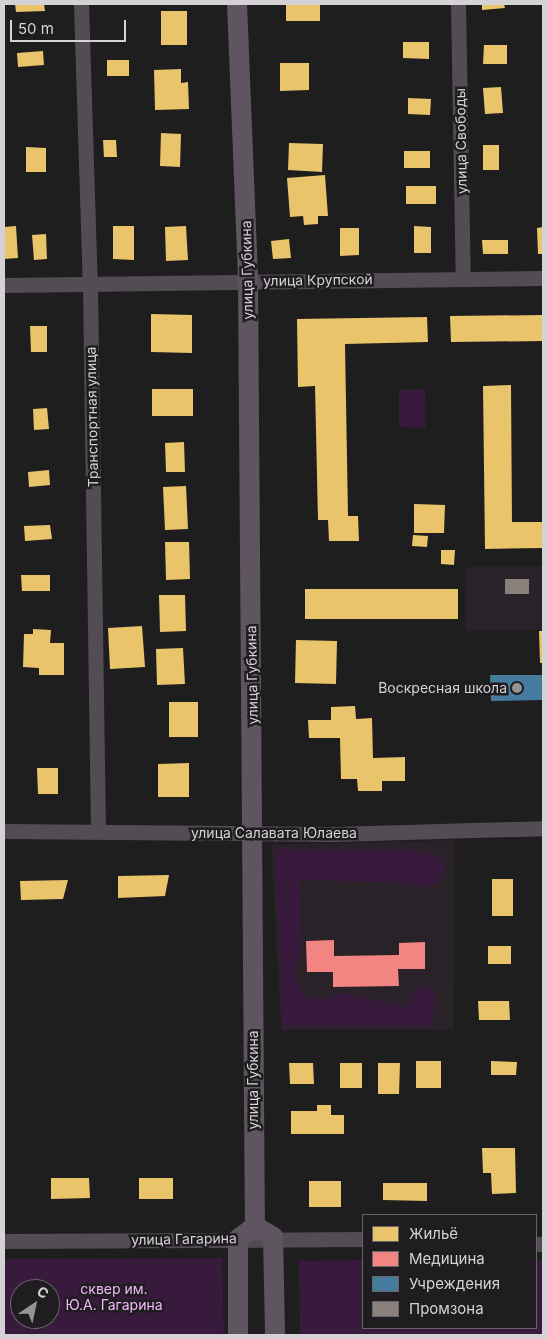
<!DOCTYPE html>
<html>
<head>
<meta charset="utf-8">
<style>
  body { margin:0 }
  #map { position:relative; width:547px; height:1339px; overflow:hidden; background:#1f1e1f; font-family:Inter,sans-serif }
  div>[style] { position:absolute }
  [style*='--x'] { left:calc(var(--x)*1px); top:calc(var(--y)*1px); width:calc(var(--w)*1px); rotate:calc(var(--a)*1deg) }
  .built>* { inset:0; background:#292229 }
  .green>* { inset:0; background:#371a3c }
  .homes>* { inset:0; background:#e9c46a }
  .health>* { inset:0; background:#f28482 }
  .public>* { inset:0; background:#457b9d }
  .industry>* { inset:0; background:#8a817c }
  .minor>* { height:15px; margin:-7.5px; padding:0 7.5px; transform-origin:7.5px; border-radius:7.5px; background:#534c55 }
  .major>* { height:20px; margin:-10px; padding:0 10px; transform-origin:10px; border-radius:10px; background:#5f5560 }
  .dots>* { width:14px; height:14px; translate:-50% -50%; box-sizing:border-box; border:2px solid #1f1d20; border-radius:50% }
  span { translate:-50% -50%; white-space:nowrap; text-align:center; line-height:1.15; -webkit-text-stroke:5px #1f1d20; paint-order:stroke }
  .street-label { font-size:14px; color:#d4d2d4 }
  .poi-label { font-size:14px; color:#d4d2d4 }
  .right { translate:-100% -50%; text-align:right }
  .park-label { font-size:14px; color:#f5b8fd }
  .frame { position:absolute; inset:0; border:5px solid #d4d2d4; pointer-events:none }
  .legend { position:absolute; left:362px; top:1214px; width:175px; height:115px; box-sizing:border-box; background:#1f1d20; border:1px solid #676568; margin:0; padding:6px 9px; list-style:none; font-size:15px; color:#d4d2d4 }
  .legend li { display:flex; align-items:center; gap:10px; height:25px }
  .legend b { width:25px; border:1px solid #676568 }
  .north { position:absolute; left:10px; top:1279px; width:50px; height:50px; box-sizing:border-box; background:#1f1d20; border:1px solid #676568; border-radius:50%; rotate:34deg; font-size:14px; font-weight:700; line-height:20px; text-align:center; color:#d4d2d4 }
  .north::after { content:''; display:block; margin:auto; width:18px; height:22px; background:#959395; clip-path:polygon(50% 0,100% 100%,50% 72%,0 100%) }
  .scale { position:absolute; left:10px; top:20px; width:116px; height:22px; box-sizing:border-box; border:2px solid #d4d2d4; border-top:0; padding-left:6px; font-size:15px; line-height:18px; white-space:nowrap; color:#d4d2d4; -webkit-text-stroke:4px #1f1d20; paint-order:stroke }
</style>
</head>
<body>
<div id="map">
  <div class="built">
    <div style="clip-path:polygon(543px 566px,543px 629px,466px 631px,466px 567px)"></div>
    <div style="clip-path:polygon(455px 840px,453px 1030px,281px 1030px,271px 845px)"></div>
  </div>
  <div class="green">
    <div style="clip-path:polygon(399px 390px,425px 390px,426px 428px,399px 427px)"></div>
    <div style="clip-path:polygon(275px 849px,402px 849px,437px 855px,446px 868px,440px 880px,427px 888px,390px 882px,299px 880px,302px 945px,294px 976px,305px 996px,322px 999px,344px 993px,406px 1007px,411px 993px,424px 984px,435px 991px,433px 1026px,283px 1026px)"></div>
    <div style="clip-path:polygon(evenodd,222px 1258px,224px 1335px,4px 1335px,4px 1259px,222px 1258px,20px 1289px,50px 1289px,50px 1319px,20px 1319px,20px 1289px)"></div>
    <div style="clip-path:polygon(363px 1260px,363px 1328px,536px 1328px,536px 1260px,543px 1260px,543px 1335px,300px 1335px,299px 1261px)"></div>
  </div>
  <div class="homes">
    <div style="clip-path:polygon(15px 4px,44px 4px,45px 11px,16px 12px)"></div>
    <div style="clip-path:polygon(286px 4px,320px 4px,320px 21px,286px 21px)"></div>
    <div style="clip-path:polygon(482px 4px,504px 4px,505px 8px,482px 10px)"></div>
    <div style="clip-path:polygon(161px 11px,187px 11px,187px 45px,161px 45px)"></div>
    <div style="clip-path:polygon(403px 42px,429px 42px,429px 59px,403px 58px)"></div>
    <div style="clip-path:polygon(484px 45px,507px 45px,507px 64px,483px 64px)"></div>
    <div style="clip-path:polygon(43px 51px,44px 65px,18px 67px,17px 53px)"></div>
    <div style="clip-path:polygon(107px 60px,129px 60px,129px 76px,107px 76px)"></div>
    <div style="clip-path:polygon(280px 63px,309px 63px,309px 90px,280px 91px)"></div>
    <div style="clip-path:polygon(181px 69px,181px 83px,188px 82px,189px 109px,155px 110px,154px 70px)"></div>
    <div style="clip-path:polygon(501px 87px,503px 113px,485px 114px,483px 88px)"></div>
    <div style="clip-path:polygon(408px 98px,431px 99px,430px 115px,408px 114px)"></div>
    <div style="clip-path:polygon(161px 133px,181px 134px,180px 167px,160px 166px)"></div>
    <div style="clip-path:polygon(103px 140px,116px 140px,117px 157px,104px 157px)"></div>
    <div style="clip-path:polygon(289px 143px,323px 144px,322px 172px,288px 170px)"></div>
    <div style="clip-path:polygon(483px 145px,499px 145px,499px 170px,483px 170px)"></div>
    <div style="clip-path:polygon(26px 147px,46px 148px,46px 172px,26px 172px)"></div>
    <div style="clip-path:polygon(404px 151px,430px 151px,430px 168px,404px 168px)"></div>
    <div style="clip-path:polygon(325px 175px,328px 216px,318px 216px,318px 224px,304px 225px,303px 216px,290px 217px,287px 178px)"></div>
    <div style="clip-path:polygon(406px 186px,436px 186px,436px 204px,406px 204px)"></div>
    <div style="clip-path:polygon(16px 226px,18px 258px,4px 259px,4px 227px)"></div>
    <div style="clip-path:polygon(113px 226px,134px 226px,134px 260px,113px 259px)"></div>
    <div style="clip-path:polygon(186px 226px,188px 260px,166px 261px,165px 227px)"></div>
    <div style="clip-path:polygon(414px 226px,431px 227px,431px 253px,414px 253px)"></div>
    <div style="clip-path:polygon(543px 227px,543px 254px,538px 254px,537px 228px)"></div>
    <div style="clip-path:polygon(340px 228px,359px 228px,359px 255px,340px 256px)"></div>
    <div style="clip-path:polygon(46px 234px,47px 259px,34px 260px,32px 235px)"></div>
    <div style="clip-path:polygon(289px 239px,291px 258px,273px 259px,271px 241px)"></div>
    <div style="clip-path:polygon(482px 240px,508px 240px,508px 254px,483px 254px)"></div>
    <div style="clip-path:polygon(151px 314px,192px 315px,192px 353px,151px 352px)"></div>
    <div style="clip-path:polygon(543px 315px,543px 341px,451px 342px,450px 316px)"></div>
    <div style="clip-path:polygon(427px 317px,428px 342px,345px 344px,348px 516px,358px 516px,359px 541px,329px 541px,328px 520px,318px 520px,315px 386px,298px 387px,297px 319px)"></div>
    <div style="clip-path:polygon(30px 326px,47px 326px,47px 352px,31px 352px)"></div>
    <div style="clip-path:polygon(511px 385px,512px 522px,543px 522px,543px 548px,485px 549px,483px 386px)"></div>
    <div style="clip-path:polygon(152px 389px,193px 389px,193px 416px,152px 416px)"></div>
    <div style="clip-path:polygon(47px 408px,49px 429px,34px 430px,33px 409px)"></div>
    <div style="clip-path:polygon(184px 442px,185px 472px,166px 472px,165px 443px)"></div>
    <div style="clip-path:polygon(49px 470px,50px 485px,29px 487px,28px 472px)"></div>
    <div style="clip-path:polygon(186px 486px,188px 529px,165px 530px,163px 487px)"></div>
    <div style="clip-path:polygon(414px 504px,445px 505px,444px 533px,414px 533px)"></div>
    <div style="clip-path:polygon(50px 525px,52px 539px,25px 541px,24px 526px)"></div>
    <div style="clip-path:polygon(413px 535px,428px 536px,427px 547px,412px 546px)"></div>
    <div style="clip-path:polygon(165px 542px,189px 542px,190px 579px,166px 580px)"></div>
    <div style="clip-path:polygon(441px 550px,455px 550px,454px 565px,441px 564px)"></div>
    <div style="clip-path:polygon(21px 575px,50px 575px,50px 591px,22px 591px)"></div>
    <div style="clip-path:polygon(305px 589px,458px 589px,458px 619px,305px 619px)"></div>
    <div style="clip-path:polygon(159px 595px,185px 595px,186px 631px,160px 632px)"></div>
    <div style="clip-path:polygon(142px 626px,145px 667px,110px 669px,108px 628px)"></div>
    <div style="clip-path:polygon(33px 629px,51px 630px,50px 643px,64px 643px,64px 675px,39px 675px,39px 668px,23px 667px,24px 634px,33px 634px)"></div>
    <div style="clip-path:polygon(539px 631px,543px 631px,543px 663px,540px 663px)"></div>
    <div style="clip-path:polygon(296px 640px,337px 641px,336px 684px,295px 683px)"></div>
    <div style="clip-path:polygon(183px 648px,185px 684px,157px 685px,156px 649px)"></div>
    <div style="clip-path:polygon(169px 702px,198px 702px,198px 737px,169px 737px)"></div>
    <div style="clip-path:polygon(355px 706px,356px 719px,372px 718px,373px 758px,405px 757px,405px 781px,382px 781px,382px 791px,358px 791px,357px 779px,341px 779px,340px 738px,309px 738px,308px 720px,331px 720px,331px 707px)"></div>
    <div style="clip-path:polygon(189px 763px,189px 797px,158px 797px,158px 764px)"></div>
    <div style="clip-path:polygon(37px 768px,58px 768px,58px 794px,38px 794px)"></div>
    <div style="clip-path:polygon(169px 875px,165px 896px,118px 898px,118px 876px)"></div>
    <div style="clip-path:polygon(492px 879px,513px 879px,513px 916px,492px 916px)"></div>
    <div style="clip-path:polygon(68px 880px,63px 899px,21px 900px,20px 881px)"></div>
    <div style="clip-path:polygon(488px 946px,511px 946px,511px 964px,488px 964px)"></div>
    <div style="clip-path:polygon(478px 1001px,509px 1001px,510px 1020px,479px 1020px)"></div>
    <div style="clip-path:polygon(416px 1061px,441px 1061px,441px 1088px,416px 1088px)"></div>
    <div style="clip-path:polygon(491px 1061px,517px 1062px,516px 1075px,491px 1075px)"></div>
    <div style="clip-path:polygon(289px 1063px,313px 1063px,314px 1084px,290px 1084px)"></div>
    <div style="clip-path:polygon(340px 1063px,362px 1063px,362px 1088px,340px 1088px)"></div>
    <div style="clip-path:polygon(378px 1063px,400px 1063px,399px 1094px,378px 1094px)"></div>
    <div style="clip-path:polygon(317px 1105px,331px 1105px,331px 1115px,344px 1115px,344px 1134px,291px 1134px,291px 1111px,317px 1111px)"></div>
    <div style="clip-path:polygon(482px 1148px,515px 1148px,516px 1193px,492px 1194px,491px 1173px,483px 1173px)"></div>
    <div style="clip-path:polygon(51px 1178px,89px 1178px,90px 1198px,51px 1199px)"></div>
    <div style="clip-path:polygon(139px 1178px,173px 1178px,173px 1199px,139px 1199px)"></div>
    <div style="clip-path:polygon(309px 1181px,341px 1181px,341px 1207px,309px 1207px)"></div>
    <div style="clip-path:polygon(383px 1183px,427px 1183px,427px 1201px,383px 1200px)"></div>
  </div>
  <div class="health">
    <div style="clip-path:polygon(334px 940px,334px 956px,399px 955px,399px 943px,425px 942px,425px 969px,398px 969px,399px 986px,333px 987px,333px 972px,307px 972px,306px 941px)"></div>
  </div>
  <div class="public">
    <div style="clip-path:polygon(490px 675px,543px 675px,543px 700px,491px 701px)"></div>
  </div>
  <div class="industry">
    <div style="clip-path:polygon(505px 579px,529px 579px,529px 594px,505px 594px)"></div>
  </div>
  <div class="minor">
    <div style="--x:81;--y:4;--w:283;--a:88.2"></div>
    <div style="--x:90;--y:287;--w:544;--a:89.16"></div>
    <div style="--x:458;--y:4;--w:275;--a:89"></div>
    <div style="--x:4;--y:285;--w:539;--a:-0.74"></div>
    <div style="--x:4;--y:831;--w:330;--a:0.5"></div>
    <div style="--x:334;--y:834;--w:209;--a:-1.6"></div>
    <div style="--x:4;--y:1241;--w:359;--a:-0.3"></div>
    <div style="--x:536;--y:1244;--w:7;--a:0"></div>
  </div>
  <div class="major">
    <div style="--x:237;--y:4;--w:277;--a:87.7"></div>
    <div style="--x:248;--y:281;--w:945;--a:89.58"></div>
    <div style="--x:255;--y:1226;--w:21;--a:31"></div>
    <div style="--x:273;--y:1237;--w:98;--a:88.8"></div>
    <div style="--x:238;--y:1335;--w:96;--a:-90"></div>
    <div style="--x:238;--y:1239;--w:21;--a:-37"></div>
  </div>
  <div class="dots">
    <div style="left:517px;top:688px;background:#959395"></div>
  </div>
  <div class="street-label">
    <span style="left:461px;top:141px;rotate:-91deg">улица Свободы</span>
    <span style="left:247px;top:270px;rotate:-91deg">улица Губкина</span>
    <span style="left:318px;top:280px;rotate:-1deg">улица Крупской</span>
    <span style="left:92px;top:417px;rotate:-91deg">Транспортная улица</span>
    <span style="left:252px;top:675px;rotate:-91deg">улица Губкина</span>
    <span style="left:274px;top:833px">улица Салавата Юлаева</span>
    <span style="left:253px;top:1080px;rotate:-90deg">улица Губкина</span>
    <span style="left:184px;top:1239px;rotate:-1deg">улица Гагарина</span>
  </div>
  <div class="poi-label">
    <span class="right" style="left:507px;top:688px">Воскресная школа</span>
  </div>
  <div class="park-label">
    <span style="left:114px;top:1297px">сквер им.<br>Ю.А. Гагарина</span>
  </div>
  <div class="frame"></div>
  <ul class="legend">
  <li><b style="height:14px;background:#e9c46a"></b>Жильё</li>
  <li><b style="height:14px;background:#f28482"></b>Медицина</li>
  <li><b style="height:14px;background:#457b9d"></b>Учреждения</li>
  <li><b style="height:14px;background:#8a817c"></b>Промзона</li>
  </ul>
  <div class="north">С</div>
  <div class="scale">50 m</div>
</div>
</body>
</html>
